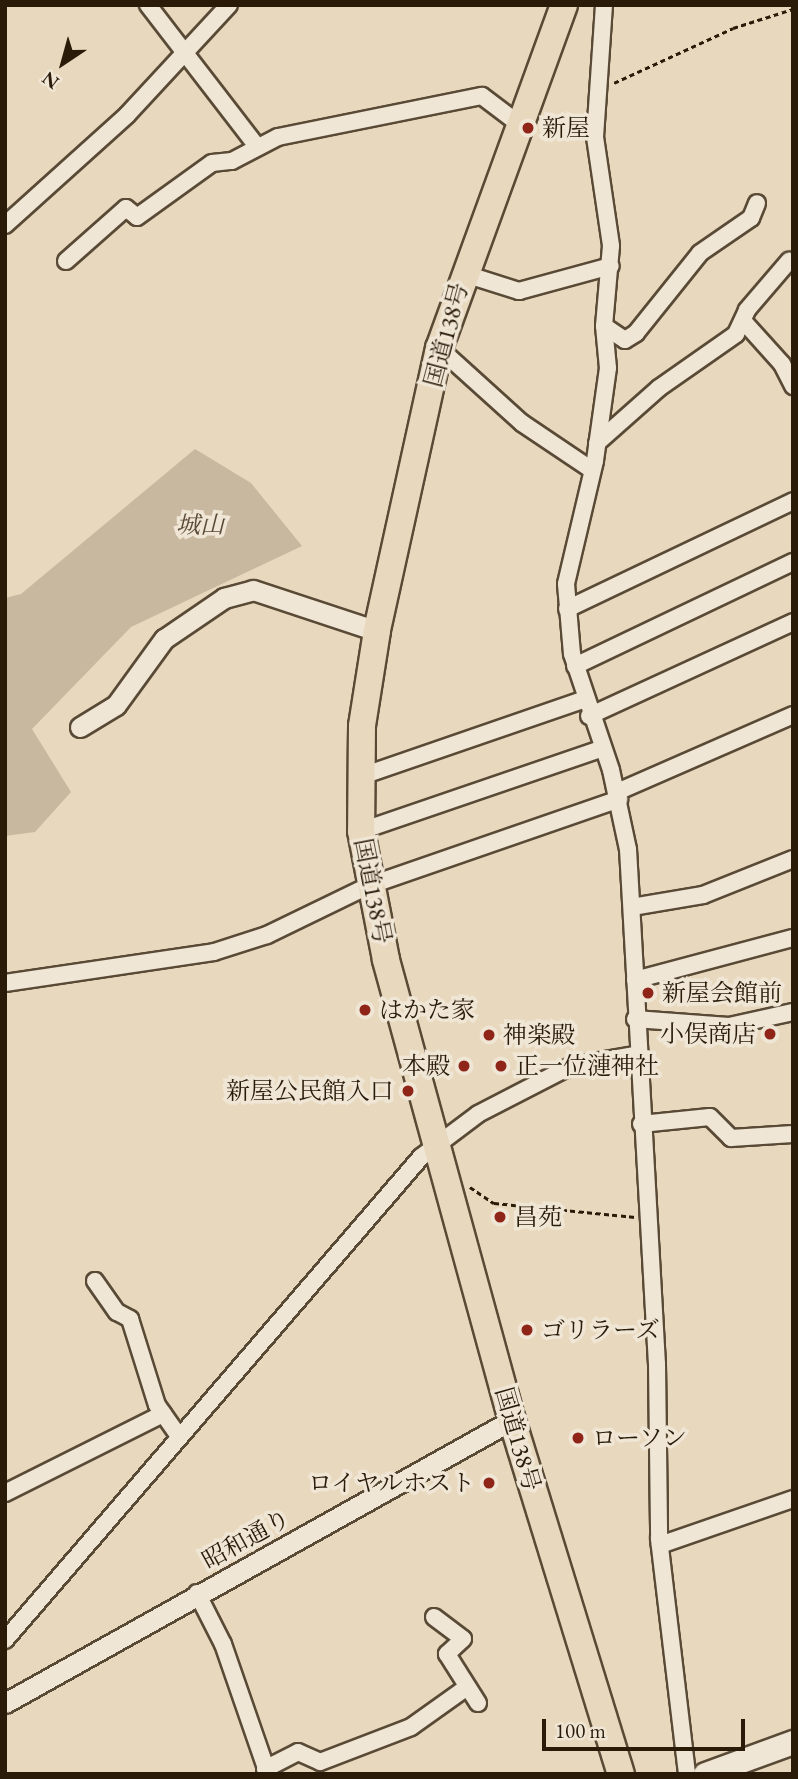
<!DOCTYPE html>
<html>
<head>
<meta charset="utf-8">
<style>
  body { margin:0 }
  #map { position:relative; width:798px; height:1779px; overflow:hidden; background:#e8d8be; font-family:"EB Garamond","Noto Serif JP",serif }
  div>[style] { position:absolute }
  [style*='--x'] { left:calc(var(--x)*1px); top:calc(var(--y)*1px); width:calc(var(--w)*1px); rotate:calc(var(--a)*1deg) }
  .green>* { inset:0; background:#c8b89f }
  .path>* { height:2.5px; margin-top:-1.25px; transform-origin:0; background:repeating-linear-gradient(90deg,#291b08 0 5px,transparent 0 8.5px) }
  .roads { filter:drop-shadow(2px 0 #594a36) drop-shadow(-2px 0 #594a36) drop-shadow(0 2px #594a36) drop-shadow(0 -2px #594a36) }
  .minor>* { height:16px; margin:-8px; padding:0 8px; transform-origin:8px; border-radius:8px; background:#f0e6d5 }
  .tertiary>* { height:19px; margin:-9.5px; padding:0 9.5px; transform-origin:9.5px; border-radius:9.5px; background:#f0e6d5 }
  .secondary>* { height:23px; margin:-11.5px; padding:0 11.5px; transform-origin:11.5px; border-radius:11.5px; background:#f0e6d5 }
  .trunk>* { height:26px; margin:-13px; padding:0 13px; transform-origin:13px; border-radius:13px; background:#e8d8be }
  .dots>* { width:19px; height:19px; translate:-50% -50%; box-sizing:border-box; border:4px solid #f0e6d5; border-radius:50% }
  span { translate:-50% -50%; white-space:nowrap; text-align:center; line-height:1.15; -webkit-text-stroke:7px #f0e6d5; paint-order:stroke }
  .poi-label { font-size:24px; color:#291b08 }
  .left { translate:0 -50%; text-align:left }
  .right { translate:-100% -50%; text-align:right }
  .street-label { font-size:24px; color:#291b08 }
  .park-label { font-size:24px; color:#594a35; font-style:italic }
  .frame { position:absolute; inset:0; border:7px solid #291b08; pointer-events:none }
  .north { position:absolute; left:28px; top:28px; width:70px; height:70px; -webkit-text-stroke:5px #f0e6d5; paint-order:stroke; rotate:216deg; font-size:19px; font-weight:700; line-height:28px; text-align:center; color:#291b08 }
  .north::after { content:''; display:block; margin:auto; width:24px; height:32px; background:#291b08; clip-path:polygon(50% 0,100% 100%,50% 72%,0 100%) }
  .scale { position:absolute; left:542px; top:1719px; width:203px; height:32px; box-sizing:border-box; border:4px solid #291b08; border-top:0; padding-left:9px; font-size:21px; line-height:24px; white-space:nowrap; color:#291b08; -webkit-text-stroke:5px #f0e6d5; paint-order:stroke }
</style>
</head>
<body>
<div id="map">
  <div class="green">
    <div style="clip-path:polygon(195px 449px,251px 483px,302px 546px,131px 627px,32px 729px,71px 792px,35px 832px,5px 836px,5px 598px,21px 594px)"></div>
  </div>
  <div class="path">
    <div style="--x:614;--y:83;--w:131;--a:-24.8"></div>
    <div style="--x:733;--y:28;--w:63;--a:-17.6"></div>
    <div style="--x:470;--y:1187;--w:29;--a:34"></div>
    <div style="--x:494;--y:1203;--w:142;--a:5.7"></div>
  </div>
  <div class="roads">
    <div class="minor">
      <div style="--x:148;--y:5;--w:175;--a:52.4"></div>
      <div style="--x:604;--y:5;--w:132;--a:93.9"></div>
      <div style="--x:595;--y:137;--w:110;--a:81.6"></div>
      <div style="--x:611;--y:246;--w:80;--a:95"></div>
      <div style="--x:604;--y:326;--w:42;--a:84.6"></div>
      <div style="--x:608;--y:368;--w:94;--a:98"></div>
      <div style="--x:595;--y:461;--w:126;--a:103.3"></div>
      <div style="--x:566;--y:584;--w:70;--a:85.1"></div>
      <div style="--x:572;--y:654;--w:122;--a:71.4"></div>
      <div style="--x:611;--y:770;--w:81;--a:77.9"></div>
      <div style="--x:628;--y:849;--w:516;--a:86.78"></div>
      <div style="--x:657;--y:1364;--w:175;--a:89.3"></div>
      <div style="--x:659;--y:1539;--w:237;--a:83.2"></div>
      <div style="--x:5;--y:225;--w:164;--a:-42"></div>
      <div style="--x:127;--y:115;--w:150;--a:-47.2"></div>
      <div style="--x:66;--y:261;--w:80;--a:-41.5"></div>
      <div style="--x:126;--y:208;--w:14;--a:39"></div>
      <div style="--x:137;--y:217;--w:92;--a:-35.8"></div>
      <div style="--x:212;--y:163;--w:20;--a:-6"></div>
      <div style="--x:232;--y:161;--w:52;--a:-27.6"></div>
      <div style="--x:278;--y:137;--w:208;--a:-11.4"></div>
      <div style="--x:482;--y:96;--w:46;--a:37.1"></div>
      <div style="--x:462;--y:273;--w:60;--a:17.5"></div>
      <div style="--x:519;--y:291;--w:95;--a:-15.2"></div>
      <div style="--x:746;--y:324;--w:54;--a:48"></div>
      <div style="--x:782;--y:364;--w:25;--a:63"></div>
      <div style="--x:604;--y:326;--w:25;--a:34"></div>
      <div style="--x:625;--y:340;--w:13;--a:-32"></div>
      <div style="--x:636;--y:333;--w:102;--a:-51.3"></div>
      <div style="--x:700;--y:253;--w:62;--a:-34.5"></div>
      <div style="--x:751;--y:218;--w:16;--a:-68"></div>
      <div style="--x:439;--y:348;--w:112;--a:42.1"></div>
      <div style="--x:522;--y:423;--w:84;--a:33.9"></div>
      <div style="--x:597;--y:443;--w:83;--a:-41.6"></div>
      <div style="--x:659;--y:388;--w:94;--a:-35"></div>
      <div style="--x:736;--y:334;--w:26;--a:-65"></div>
      <div style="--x:747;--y:310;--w:65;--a:-49.4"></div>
      <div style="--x:567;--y:609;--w:250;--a:-25.5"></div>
      <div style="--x:575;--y:666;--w:242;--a:-25.5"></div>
      <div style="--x:589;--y:716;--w:225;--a:-24.7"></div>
      <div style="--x:362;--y:776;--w:236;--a:-19"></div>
      <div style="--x:617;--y:792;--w:192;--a:-23.6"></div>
      <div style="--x:361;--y:831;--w:254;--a:-18.9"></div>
      <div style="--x:632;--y:907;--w:72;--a:-9.6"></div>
      <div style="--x:703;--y:895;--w:97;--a:-21.8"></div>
      <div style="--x:635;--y:980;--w:163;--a:-14.9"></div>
      <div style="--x:5;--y:983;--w:211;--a:-8.4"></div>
      <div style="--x:214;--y:952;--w:56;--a:-17.8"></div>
      <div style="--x:267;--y:935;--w:112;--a:-25.9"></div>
      <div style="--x:368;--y:886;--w:266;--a:-19.1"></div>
      <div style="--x:635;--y:1019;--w:94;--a:4.3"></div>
      <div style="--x:729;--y:1026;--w:66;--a:-12.3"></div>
      <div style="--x:641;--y:1124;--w:69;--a:-5.8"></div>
      <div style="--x:710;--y:1117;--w:30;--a:45"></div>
      <div style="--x:731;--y:1138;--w:62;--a:-3.7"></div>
      <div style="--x:95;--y:1281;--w:38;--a:55"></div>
      <div style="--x:117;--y:1312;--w:15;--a:28"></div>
      <div style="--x:130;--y:1319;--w:90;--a:72.6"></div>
      <div style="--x:157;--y:1405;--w:39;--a:55"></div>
      <div style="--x:5;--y:1493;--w:177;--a:-26.6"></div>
      <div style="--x:660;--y:1545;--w:141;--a:-19.1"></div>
      <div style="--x:197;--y:1593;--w:57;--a:63"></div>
      <div style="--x:223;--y:1644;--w:138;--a:70.9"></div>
      <div style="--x:434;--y:1617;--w:36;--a:37"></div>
      <div style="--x:463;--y:1639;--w:22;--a:137"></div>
      <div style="--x:447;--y:1654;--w:58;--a:57.7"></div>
      <div style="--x:5;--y:1640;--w:637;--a:-49.26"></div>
      <div style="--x:421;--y:1157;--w:71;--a:-37"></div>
      <div style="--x:478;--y:1114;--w:105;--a:-27.3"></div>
      <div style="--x:571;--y:1066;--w:65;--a:-9.8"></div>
      <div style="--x:265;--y:1769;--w:37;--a:-27"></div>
      <div style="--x:298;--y:1752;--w:24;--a:24"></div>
      <div style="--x:320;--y:1762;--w:97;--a:-21"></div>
      <div style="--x:411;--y:1727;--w:69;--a:-35.5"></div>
    </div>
    <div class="tertiary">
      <div style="--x:80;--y:727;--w:42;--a:-31.4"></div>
      <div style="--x:116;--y:705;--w:82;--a:-54"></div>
      <div style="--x:164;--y:639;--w:73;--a:-34.3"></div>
      <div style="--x:224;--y:598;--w:30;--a:-15"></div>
      <div style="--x:253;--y:590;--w:131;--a:18.3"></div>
      <div style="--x:5;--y:1703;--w:581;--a:-29.17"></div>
    </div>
    <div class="secondary">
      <div style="--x:705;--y:1774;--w:94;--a:-20"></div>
    </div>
    <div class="trunk">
      <div style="--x:564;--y:5;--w:365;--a:110"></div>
      <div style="--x:439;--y:348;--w:290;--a:102.4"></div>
      <div style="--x:377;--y:631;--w:96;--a:99"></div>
      <div style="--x:362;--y:726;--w:105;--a:90.5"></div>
      <div style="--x:361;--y:831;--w:131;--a:79"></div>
      <div style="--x:386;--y:960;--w:477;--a:74.7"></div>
      <div style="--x:512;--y:1420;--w:370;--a:72.9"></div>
    </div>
  </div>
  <div class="dots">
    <div style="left:528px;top:128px;background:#8f2418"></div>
    <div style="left:648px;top:993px;background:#8f2418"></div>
    <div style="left:365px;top:1010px;background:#8f2418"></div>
    <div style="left:770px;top:1034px;background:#8f2418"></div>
    <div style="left:489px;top:1035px;background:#8f2418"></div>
    <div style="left:464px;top:1066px;background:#8f2418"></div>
    <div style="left:501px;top:1066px;background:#8f2418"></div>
    <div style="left:408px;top:1091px;background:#8f2418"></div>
    <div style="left:500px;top:1217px;background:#8f2418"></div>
    <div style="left:527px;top:1330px;background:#8f2418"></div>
    <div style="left:578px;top:1438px;background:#8f2418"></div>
    <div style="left:489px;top:1483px;background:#8f2418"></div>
  </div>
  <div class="poi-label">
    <span class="left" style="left:542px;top:128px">新屋</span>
    <span class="left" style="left:662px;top:993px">新屋会館前</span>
    <span class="left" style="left:379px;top:1010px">はかた家</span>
    <span class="right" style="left:756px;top:1034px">小俣商店</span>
    <span class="left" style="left:503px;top:1035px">神楽殿</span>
    <span class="right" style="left:450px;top:1066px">本殿</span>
    <span class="left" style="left:515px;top:1066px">正一位漣神社</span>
    <span class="right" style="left:394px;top:1091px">新屋公民館入口</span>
    <span class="left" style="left:514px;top:1217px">昌苑</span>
    <span class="left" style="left:541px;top:1330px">ゴリラーズ</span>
    <span class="left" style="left:592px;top:1438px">ローソン</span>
    <span class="right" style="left:475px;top:1483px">ロイヤルホスト</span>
  </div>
  <div class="street-label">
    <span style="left:446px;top:335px;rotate:-75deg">国道138号</span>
    <span style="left:373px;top:891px;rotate:79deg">国道138号</span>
    <span style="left:518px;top:1439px;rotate:74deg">国道138号</span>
    <span style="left:246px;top:1539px;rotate:-29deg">昭和通り</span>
  </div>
  <div class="park-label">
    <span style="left:200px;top:525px">城山</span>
  </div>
  <div class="frame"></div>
  <div class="north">N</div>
  <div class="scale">100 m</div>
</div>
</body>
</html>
